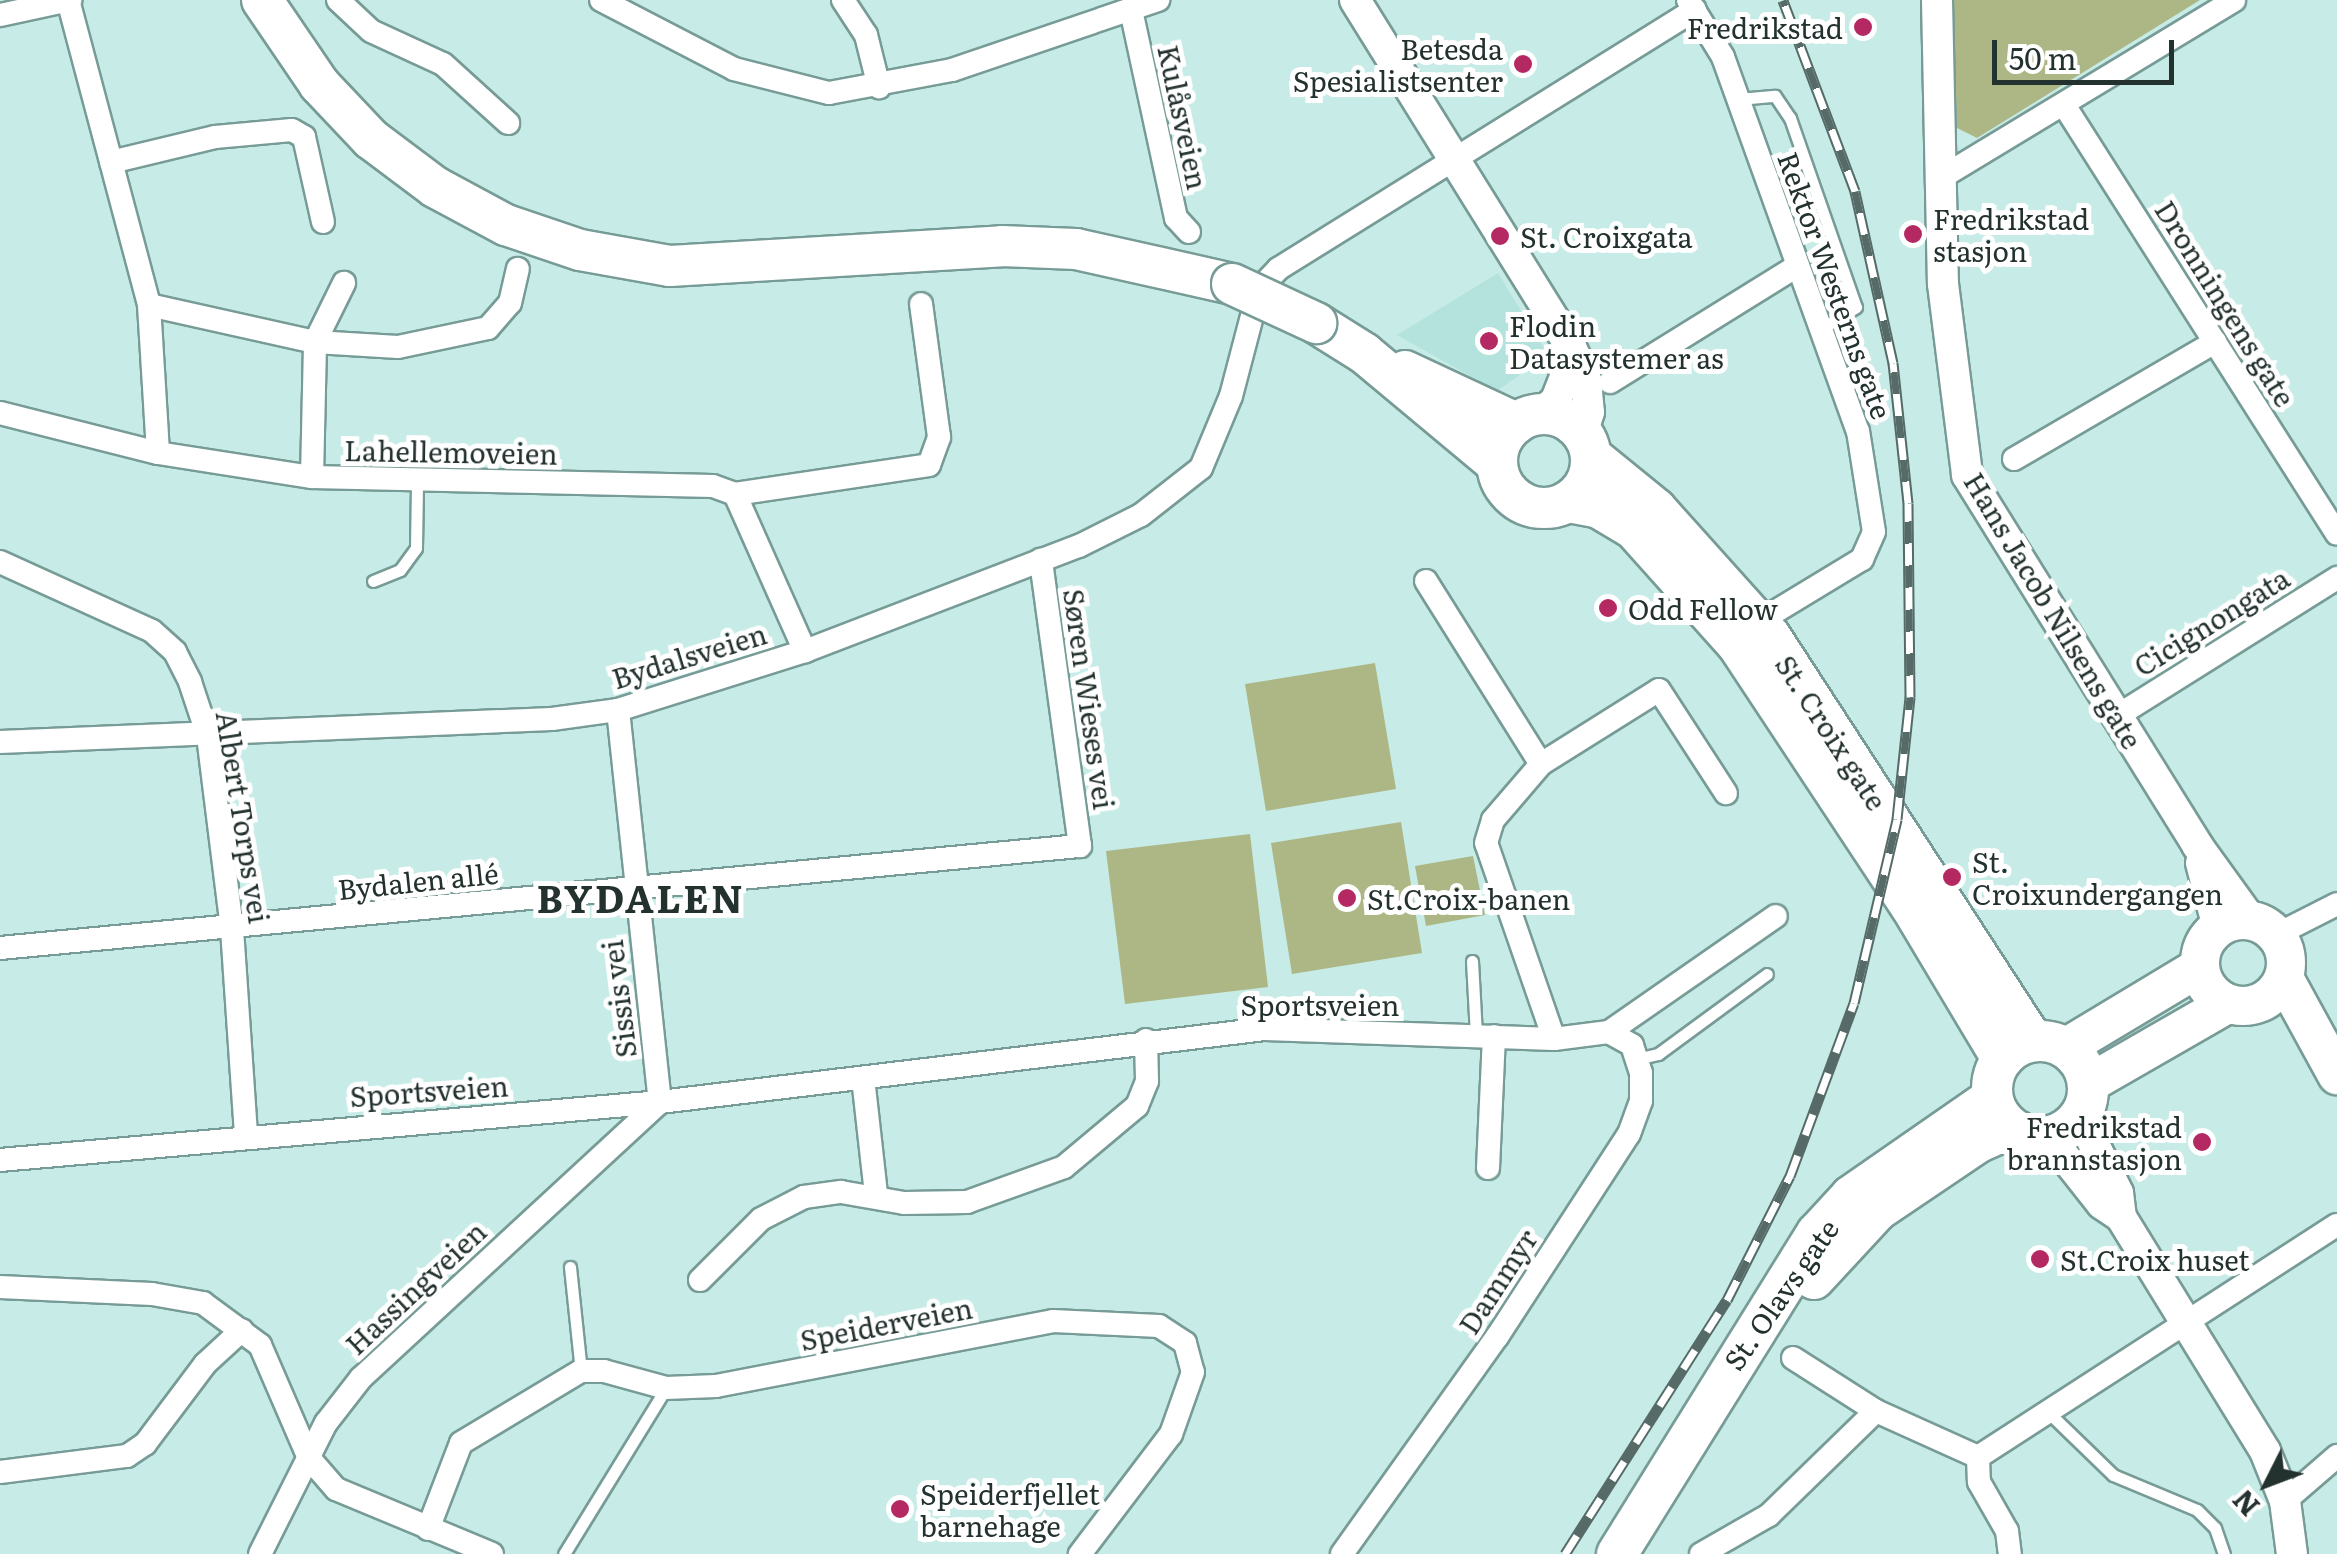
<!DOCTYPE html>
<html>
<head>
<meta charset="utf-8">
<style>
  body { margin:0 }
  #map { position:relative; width:2337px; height:1554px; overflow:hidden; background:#c7ece7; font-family:Literata,serif }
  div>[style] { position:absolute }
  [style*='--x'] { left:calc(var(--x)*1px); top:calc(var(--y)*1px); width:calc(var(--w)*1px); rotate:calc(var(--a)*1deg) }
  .built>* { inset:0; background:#b4e2dc }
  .green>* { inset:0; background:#adb786 }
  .roads { filter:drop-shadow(2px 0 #779b96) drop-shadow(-2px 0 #779b96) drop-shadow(0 2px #779b96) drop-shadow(0 -2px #779b96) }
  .service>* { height:11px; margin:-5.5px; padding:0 5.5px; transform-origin:5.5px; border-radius:5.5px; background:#fff }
  .minor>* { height:22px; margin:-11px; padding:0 11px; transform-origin:11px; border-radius:11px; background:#fff }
  .tertiary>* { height:30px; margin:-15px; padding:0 15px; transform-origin:15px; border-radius:15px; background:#fff }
  .primary>* { height:38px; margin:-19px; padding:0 19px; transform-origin:19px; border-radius:19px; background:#fff }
  .primary>.ring { margin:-19px; padding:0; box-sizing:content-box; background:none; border:38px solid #fff; border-radius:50% }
  .trunk>* { height:40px; margin:-20px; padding:0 20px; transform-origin:20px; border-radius:20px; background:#fff }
  .trunk>.ring { margin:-20px; padding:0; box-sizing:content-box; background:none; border:40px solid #fff; border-radius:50% }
  .rail>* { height:11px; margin-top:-5.5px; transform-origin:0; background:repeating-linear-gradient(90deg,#fff 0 22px,#566b68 0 44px); box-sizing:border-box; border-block:2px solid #566b68 }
  .bridges { filter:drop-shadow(2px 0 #779b96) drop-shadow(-2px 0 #779b96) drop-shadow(0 2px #779b96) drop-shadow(0 -2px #779b96) }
  .trunk-bridge>* { height:40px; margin:-20px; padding:0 20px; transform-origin:20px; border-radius:20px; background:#fff }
  .dots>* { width:28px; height:28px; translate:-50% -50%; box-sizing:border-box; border:5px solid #fff; border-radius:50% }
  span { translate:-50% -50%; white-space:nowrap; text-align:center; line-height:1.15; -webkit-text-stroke:10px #fff; paint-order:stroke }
  .poi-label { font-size:28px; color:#23312f }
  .right { translate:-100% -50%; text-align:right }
  .left { translate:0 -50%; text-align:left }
  .street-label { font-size:28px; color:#23312f }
  .district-label { font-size:38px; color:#23312f; font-weight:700; letter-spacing:2.5px }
  .north { position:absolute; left:2217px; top:1434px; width:100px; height:100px; -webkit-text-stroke:8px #fff; paint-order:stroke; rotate:228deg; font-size:28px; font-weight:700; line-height:40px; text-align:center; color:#23312f }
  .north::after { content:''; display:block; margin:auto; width:35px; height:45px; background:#23312f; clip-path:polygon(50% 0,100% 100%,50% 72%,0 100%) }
  .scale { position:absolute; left:1992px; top:40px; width:182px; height:45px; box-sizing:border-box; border:5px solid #23312f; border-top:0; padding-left:12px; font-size:30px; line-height:35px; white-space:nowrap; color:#23312f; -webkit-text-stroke:8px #fff; paint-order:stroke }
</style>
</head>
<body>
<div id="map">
  <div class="built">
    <div style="clip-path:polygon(1498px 273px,1548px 355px,1497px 391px,1397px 335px)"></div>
  </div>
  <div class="green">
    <div style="clip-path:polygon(1953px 0,2200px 0,1977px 138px,1957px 128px)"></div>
    <div style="clip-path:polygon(1375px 663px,1396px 789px,1266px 811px,1245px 684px)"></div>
    <div style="clip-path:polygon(1401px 822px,1422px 953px,1292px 974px,1271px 843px)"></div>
    <div style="clip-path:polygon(1250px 834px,1268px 987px,1125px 1004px,1106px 851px)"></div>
    <div style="clip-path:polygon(1473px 856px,1485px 915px,1426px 926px,1415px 866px)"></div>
  </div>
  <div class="roads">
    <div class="service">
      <div style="--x:1738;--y:99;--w:37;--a:-5"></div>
      <div style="--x:1775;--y:96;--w:27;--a:56"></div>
      <div style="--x:1790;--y:118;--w:200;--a:70.8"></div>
      <div style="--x:1856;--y:307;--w:41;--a:147.8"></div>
      <div style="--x:373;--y:581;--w:29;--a:-22"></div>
      <div style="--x:400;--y:570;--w:27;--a:-54"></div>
      <div style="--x:416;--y:548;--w:65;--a:-89.1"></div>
      <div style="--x:1472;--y:961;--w:75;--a:86.9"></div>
      <div style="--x:1636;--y:1059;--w:23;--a:-13"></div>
      <div style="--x:1658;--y:1054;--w:135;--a:-36.3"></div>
      <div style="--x:570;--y:1267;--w:105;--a:84"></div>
      <div style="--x:2047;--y:1411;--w:92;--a:44.1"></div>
      <div style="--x:2113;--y:1475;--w:91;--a:22.6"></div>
      <div style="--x:2197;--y:1510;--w:25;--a:45"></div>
      <div style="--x:2215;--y:1528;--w:28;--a:71"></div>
      <div style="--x:564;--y:1554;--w:195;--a:-58.4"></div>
    </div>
    <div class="minor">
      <div style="--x:68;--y:0;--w:316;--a:75.1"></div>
      <div style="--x:149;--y:305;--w:148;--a:86.5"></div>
      <div style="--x:338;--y:0;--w:45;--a:43.2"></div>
      <div style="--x:371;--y:31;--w:79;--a:24.6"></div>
      <div style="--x:443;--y:64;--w:88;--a:42.2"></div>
      <div style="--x:601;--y:0;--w:150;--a:27.4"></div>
      <div style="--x:734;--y:69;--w:98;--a:14.2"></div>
      <div style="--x:829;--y:93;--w:125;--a:-10.6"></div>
      <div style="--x:952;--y:70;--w:218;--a:-18.8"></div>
      <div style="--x:843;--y:0;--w:42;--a:56.7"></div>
      <div style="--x:866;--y:35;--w:54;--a:76"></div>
      <div style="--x:1688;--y:0;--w:67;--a:58.4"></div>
      <div style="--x:1723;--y:57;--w:398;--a:70.2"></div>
      <div style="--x:1858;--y:431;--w:102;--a:81"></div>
      <div style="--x:1874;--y:532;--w:30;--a:114"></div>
      <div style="--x:1862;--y:559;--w:102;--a:148.7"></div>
      <div style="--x:1131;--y:10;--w:213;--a:77.8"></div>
      <div style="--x:1176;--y:218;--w:19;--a:47"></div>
      <div style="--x:0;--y:15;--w:72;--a:-12.1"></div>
      <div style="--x:2064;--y:105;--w:508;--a:57.53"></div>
      <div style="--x:111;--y:162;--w:107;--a:-13.5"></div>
      <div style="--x:215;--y:137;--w:77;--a:-5.2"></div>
      <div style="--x:292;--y:130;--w:14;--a:30"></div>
      <div style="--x:304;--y:137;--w:87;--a:77.4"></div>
      <div style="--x:1939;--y:179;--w:345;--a:-31.2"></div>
      <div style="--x:149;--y:305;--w:170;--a:12.6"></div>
      <div style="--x:315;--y:342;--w:83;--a:3.4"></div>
      <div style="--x:398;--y:347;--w:92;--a:-11.9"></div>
      <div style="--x:488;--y:328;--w:33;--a:-49"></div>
      <div style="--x:510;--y:303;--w:35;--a:-77"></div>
      <div style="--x:1610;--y:382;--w:220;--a:-31.8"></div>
      <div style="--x:0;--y:413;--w:163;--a:14.2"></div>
      <div style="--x:158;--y:453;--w:156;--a:8.9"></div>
      <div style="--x:312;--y:477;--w:401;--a:1.3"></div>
      <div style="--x:713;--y:486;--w:23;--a:20"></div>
      <div style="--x:735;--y:494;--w:172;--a:66"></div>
      <div style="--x:2014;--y:459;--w:233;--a:-30.2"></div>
      <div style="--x:312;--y:477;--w:135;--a:-88.7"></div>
      <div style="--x:315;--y:342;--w:66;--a:-63.8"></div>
      <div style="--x:735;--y:494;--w:196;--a:-8.5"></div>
      <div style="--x:929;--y:465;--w:30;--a:-70"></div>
      <div style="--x:939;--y:437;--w:134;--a:-97.7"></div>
      <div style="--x:0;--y:562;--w:167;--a:24.4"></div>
      <div style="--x:152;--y:631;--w:31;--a:42"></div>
      <div style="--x:175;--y:652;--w:34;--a:63"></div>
      <div style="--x:190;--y:682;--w:57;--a:71.6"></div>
      <div style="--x:208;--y:736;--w:194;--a:82.9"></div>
      <div style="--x:232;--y:929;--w:205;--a:86.1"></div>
      <div style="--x:1426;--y:581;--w:216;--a:57.9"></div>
      <div style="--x:618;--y:710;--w:394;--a:83.9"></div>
      <div style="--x:2117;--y:716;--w:260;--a:-32.1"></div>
      <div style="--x:0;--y:742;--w:552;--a:-2.39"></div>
      <div style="--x:552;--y:719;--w:67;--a:-7.8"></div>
      <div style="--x:618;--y:710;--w:196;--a:-17.5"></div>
      <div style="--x:805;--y:651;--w:293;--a:-21"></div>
      <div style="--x:1079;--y:546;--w:69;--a:-26.6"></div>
      <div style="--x:1141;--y:515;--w:76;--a:-38.1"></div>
      <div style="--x:1201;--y:468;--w:78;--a:-67.4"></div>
      <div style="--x:1231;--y:396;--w:111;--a:-75.3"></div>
      <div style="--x:1259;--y:289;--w:28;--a:-46"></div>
      <div style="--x:1278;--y:269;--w:491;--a:-31.9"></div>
      <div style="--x:2276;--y:935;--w:68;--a:-26.9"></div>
      <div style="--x:0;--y:948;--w:1085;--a:-5.4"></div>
      <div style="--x:1080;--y:846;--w:289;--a:-97.8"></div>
      <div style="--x:1554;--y:1039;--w:207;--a:-109.1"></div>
      <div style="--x:1486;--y:843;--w:24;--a:-73"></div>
      <div style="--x:1493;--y:820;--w:74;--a:-49.4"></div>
      <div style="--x:1541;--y:764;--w:139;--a:-32.1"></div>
      <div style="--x:1659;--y:690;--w:123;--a:57"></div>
      <div style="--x:863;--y:1078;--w:117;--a:83.6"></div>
      <div style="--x:0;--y:1160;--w:663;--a:-5.02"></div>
      <div style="--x:660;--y:1102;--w:609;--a:-6.88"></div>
      <div style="--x:1265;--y:1029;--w:289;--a:2"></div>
      <div style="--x:1554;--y:1039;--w:55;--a:-7.3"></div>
      <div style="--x:1609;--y:1032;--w:203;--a:-34.8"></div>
      <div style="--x:1488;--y:1168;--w:132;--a:-87.4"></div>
      <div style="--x:700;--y:1280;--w:86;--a:-45"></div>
      <div style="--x:761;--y:1219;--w:48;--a:-27.1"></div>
      <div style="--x:804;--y:1197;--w:37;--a:-8"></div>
      <div style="--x:841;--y:1192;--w:64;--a:9.9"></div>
      <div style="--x:904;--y:1203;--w:63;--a:-0.9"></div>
      <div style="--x:967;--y:1202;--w:103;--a:-19.8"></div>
      <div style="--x:1064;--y:1167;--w:95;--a:-39.9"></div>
      <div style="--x:1137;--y:1106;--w:27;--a:-68"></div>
      <div style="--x:1147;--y:1081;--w:41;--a:-91.4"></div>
      <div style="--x:0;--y:1287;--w:152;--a:2.6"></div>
      <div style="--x:152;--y:1294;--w:52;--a:10"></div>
      <div style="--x:203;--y:1303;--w:71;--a:36.4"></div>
      <div style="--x:260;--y:1345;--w:123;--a:66.6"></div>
      <div style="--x:309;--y:1458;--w:41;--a:48.9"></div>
      <div style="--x:336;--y:1489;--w:169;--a:22.6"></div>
      <div style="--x:1793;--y:1358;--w:98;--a:32.6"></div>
      <div style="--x:1876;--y:1411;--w:112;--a:24.3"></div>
      <div style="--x:1978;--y:1457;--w:427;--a:-32.9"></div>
      <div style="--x:1978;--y:1457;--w:25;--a:88"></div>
      <div style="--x:1979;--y:1482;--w:56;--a:60.3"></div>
      <div style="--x:2007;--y:1531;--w:23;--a:83"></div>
      <div style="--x:0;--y:1472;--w:128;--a:-7.2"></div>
      <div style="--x:127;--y:1456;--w:22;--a:-34"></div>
      <div style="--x:145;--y:1444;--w:100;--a:-53.1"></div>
      <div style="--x:205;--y:1364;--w:50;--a:-42.6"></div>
      <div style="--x:2285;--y:1501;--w:69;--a:-40.9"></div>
      <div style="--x:428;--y:1529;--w:92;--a:-69"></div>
      <div style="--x:461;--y:1443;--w:140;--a:-31"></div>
      <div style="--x:581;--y:1371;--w:23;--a:0"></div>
      <div style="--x:604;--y:1371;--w:64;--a:15.3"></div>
      <div style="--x:666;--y:1388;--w:50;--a:-2.3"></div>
      <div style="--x:716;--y:1386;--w:343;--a:-10.9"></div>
      <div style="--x:1053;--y:1321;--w:106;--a:2.7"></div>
      <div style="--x:1159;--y:1326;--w:31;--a:33"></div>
      <div style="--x:1185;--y:1343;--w:30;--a:75"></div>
      <div style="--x:1193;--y:1372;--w:66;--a:109.5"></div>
      <div style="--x:1171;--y:1434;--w:151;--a:127.2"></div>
      <div style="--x:260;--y:1554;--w:147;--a:-63.3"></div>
      <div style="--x:326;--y:1423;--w:57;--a:-52.1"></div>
      <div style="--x:361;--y:1378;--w:407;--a:-42.7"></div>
      <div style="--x:1342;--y:1554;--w:267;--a:-54.5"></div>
      <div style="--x:1497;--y:1337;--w:242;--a:-57"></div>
      <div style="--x:1629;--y:1134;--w:35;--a:-70"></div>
      <div style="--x:1641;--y:1101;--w:28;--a:-90"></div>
      <div style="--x:1641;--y:1073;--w:29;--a:-108"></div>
      <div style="--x:1632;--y:1045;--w:26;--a:-151"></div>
      <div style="--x:1701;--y:1554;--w:78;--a:-29.8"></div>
      <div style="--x:1769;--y:1515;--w:149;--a:-44.2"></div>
    </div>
    <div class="tertiary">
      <div style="--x:1355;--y:0;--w:409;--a:58.1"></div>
      <div style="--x:1571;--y:347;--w:36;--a:66"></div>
      <div style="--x:1586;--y:380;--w:32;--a:85"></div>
      <div style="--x:1589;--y:412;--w:22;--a:108"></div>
      <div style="--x:1937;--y:0;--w:284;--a:88.8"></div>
      <div style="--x:1943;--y:284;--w:193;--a:82.8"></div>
      <div style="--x:1967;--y:475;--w:436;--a:58.1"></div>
      <div style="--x:2197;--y:845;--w:92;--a:54.2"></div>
      <div style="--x:1541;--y:414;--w:21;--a:-43"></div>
      <div style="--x:1556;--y:400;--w:49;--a:-68.6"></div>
      <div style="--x:2201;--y:863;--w:67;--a:75.3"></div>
      <div style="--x:2080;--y:1116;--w:86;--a:63.7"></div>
      <div style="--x:2118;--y:1193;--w:24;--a:83"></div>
      <div style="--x:2049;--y:1137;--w:85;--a:51.7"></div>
      <div style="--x:2102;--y:1204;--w:23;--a:34"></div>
      <div style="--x:2121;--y:1217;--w:275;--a:58.4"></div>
      <div style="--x:2265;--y:1451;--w:54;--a:68.2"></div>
      <div style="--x:2285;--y:1501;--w:53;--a:82.5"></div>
    </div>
    <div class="primary">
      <div class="ring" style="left:2200px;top:920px;width:48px;height:48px"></div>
      <div style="--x:2284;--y:978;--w:111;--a:61.3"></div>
      <div style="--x:2065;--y:1048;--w:157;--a:-31"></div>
      <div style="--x:2088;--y:1084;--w:160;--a:-29.9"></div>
    </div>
    <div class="trunk">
      <div style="--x:262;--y:0;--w:102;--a:55.8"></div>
      <div style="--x:319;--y:84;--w:76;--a:46.6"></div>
      <div style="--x:371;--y:139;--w:80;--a:36.9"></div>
      <div style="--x:435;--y:187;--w:81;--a:28.2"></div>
      <div style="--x:506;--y:225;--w:78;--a:18.7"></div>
      <div style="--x:580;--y:250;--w:91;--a:10.1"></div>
      <div style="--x:670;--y:266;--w:333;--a:-3.4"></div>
      <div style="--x:1002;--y:246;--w:74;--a:2.3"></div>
      <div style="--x:1076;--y:249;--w:160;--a:12.6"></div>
      <div style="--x:1316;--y:323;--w:57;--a:32"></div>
      <div style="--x:1364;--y:353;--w:172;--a:39.8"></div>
      <div style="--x:1405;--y:371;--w:123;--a:25.1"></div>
      <div class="ring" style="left:1497px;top:414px;width:54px;height:54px"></div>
      <div style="--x:1591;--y:456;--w:84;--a:39.2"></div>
      <div style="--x:1656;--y:509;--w:171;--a:48.1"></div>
      <div style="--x:1770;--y:636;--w:483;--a:57"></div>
      <div style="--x:1569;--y:502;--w:31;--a:11"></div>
      <div style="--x:1599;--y:508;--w:41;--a:31"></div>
      <div style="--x:1634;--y:529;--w:154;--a:48.2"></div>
      <div style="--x:1737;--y:644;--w:313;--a:56.5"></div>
      <div style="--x:1910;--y:905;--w:179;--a:59.1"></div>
      <div class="ring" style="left:1992px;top:1041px;width:56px;height:56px"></div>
      <div style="--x:1814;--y:1279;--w:94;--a:-47.2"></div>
      <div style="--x:1878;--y:1210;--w:122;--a:-34"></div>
      <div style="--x:1979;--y:1142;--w:35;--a:-24"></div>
      <div style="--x:1617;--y:1554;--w:378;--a:-58.1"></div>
      <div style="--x:1817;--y:1233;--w:50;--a:-47.4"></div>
      <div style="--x:1851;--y:1196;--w:172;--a:-34.8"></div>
    </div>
  </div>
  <div class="rail">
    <div style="--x:1565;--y:1554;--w:301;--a:-57.5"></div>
    <div style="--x:1727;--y:1300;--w:139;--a:-63.1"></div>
    <div style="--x:1790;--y:1176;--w:184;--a:-69.7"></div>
    <div style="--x:1854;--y:1003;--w:189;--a:-76.8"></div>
    <div style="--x:1897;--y:819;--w:123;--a:-83.9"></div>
    <div style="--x:1910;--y:697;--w:194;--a:-90.6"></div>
    <div style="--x:1908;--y:503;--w:141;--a:-96.1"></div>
    <div style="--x:1893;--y:363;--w:176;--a:-102.5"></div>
    <div style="--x:1855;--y:191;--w:204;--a:-110.7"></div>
  </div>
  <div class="bridges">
    <div class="trunk-bridge">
      <div style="--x:1232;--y:284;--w:93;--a:24.9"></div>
    </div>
  </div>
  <div class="dots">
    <div style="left:1863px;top:27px;background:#b52963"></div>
    <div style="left:1523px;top:64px;background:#b52963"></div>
    <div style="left:1913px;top:234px;background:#b52963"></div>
    <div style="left:1500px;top:236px;background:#b52963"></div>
    <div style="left:1489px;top:341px;background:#b52963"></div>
    <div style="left:1608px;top:608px;background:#b52963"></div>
    <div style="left:1952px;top:877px;background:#b52963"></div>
    <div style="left:1347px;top:898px;background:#b52963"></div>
    <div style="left:2202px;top:1142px;background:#b52963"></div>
    <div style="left:2040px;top:1259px;background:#b52963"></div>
    <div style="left:900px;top:1509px;background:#b52963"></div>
  </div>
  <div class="poi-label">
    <span class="right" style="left:1843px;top:27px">Fredrikstad</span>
    <span class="right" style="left:1503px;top:64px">Betesda<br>Spesialistsenter</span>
    <span class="left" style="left:1933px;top:234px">Fredrikstad<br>stasjon</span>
    <span class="left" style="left:1520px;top:236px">St. Croixgata</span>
    <span class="left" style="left:1509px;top:341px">Flodin<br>Datasystemer as</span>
    <span class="left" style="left:1628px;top:608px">Odd Fellow</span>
    <span class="left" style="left:1972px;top:877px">St.<br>Croixundergangen</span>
    <span class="left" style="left:1367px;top:898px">St.Croix-banen</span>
    <span class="right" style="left:2182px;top:1142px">Fredrikstad<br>brannstasjon</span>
    <span class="left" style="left:2060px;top:1259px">St.Croix huset</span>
    <span class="left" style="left:920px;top:1509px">Speiderfjellet<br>barnehage</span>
  </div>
  <div class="street-label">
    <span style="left:1184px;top:117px;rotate:78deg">Kulåsveien</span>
    <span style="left:1836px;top:285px;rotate:70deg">Rektor Westerns gate</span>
    <span style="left:2226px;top:303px;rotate:58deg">Dronningens gate</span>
    <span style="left:451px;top:451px;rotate:1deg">Lahellemoveien</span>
    <span style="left:2054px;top:610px;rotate:59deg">Hans Jacob Nilsens gate</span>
    <span style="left:2211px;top:621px;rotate:-32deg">Cicignongata</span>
    <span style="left:689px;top:655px;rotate:-17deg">Bydalsveien</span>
    <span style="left:1090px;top:699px;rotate:82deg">Søren Wieses vei</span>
    <span style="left:1832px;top:732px;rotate:57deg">St. Croix gate</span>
    <span style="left:244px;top:817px;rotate:81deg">Albert Torps vei</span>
    <span style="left:418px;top:880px;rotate:-6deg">Bydalen allé</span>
    <span style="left:618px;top:999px;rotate:-97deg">Sissis vei</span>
    <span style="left:1320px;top:1004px">Sportsveien</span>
    <span style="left:429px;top:1090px;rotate:-4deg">Sportsveien</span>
    <span style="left:1497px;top:1281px;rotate:-57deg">Dammyr</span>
    <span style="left:415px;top:1287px;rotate:-43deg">Hassingveien</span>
    <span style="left:1780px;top:1294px;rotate:-55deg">St. Olavs gate</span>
    <span style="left:886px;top:1323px;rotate:-11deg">Speiderveien</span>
  </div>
  <div class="district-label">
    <span style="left:641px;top:897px">BYDALEN</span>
  </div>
  <div class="north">N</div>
  <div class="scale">50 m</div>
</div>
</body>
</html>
